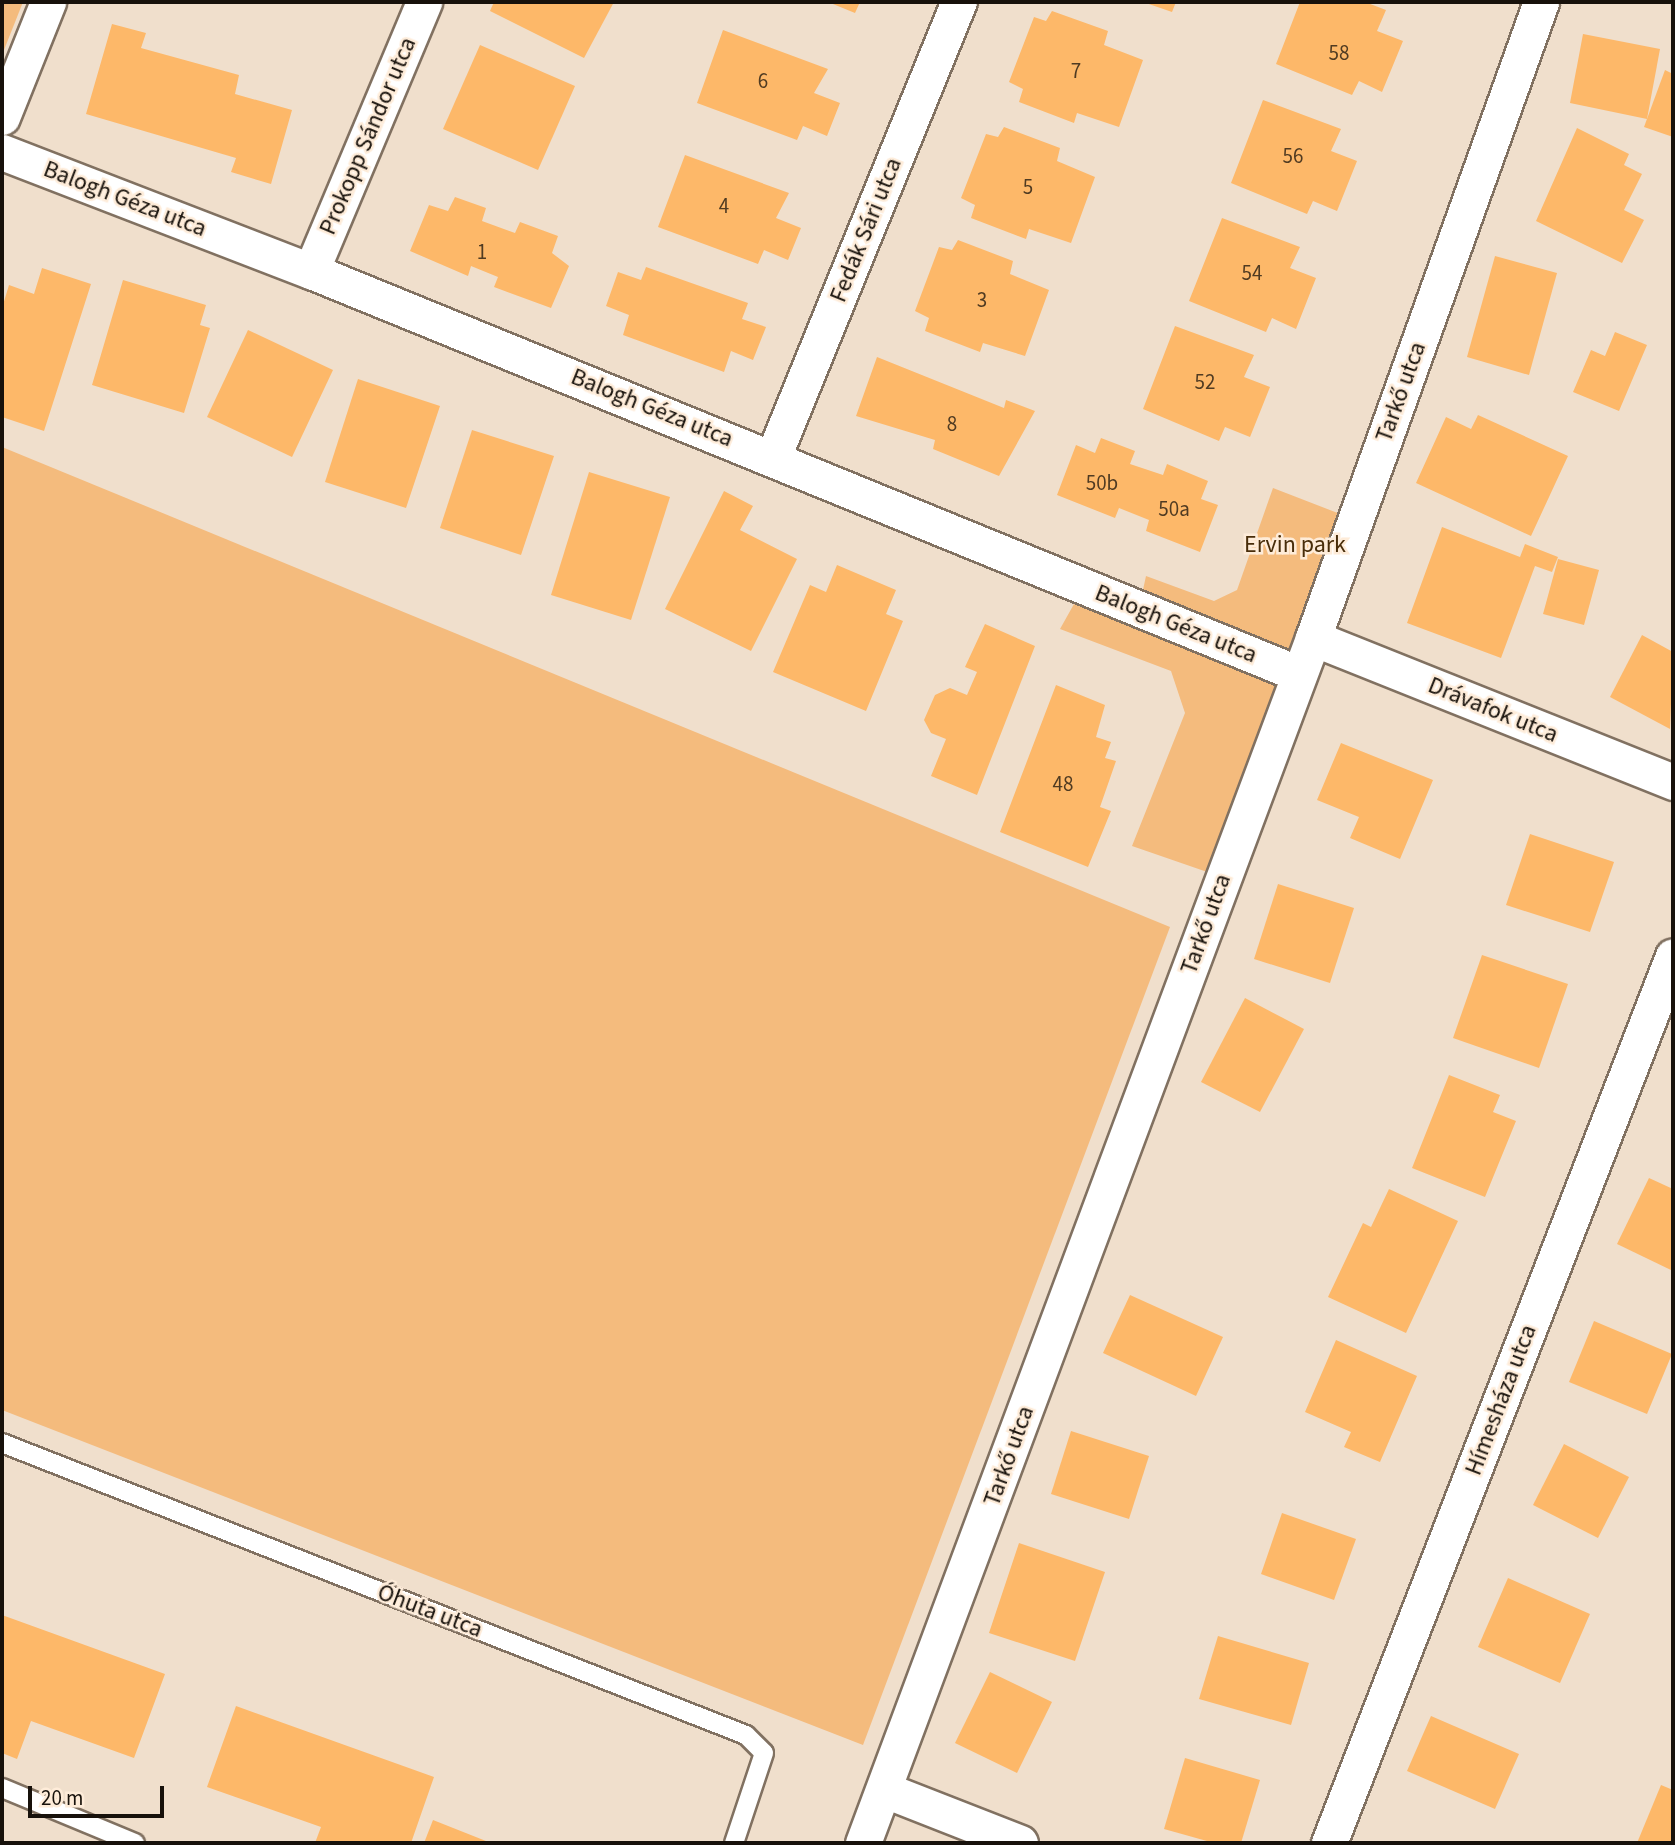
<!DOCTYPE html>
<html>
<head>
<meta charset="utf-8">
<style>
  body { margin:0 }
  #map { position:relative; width:1675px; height:1845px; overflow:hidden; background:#f0dfcc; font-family:"Source Sans 3",sans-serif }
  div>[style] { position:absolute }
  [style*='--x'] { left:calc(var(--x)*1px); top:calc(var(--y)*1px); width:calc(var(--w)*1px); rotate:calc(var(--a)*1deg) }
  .green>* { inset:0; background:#f4bb7d }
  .building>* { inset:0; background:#fdb869 }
  .roads { filter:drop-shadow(2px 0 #817161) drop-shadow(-2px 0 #817161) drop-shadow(0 2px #817161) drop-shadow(0 -2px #817161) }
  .lane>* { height:18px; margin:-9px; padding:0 9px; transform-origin:9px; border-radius:9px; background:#fff }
  .street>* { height:35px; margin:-17.5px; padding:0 17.5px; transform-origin:17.5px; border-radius:17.5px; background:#fff }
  span { translate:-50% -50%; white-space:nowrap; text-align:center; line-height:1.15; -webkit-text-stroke:5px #feecd9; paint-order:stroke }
  .number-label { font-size:21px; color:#503b22 }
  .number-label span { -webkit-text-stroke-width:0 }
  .street-label { font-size:24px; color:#17110b }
  .park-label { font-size:24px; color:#482d0a }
  .frame { position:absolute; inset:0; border:4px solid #17110b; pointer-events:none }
  .scale { position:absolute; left:28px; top:1786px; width:136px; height:32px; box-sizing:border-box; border:4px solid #17110b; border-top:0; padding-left:9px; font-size:21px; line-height:24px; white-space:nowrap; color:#17110b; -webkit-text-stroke:5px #feecd9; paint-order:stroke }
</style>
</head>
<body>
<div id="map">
  <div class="green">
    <div style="clip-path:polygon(2px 2px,23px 2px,2px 55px)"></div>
    <div style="clip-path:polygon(2px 447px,1170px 927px,863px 1745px,2px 1410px)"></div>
    <div style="clip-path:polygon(1273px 488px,1348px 517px,1292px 657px,1141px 599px,1146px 576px,1214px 601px,1237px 590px)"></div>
    <div style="clip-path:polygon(1074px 604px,1283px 682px,1213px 874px,1132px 846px,1185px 713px,1171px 671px,1060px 629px)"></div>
  </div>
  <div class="building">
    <div style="clip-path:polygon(494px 2px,614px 2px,584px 58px,490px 11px)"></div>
    <div style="clip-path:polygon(828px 2px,860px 2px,855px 13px)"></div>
    <div style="clip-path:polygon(1143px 2px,1176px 2px,1172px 12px)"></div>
    <div style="clip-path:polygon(1300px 2px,1365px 2px,1386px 10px,1377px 31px,1403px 41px,1382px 92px,1359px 81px,1352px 95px,1276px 64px)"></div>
    <div style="clip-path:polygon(1052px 11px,1108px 31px,1104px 45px,1143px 60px,1119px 127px,1077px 113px,1074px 123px,1019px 102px,1023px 89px,1009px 82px,1034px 17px,1046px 21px)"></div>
    <div style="clip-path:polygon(112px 24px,146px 33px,141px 48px,239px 75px,235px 94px,292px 110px,271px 184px,231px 172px,236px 158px,86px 114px)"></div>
    <div style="clip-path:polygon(723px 30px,828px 69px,814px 93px,840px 103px,827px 136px,803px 126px,797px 140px,697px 103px)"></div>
    <div style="clip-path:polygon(1583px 34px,1660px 49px,1647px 119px,1570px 103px)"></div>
    <div style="clip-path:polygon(480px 45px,575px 86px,538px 170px,443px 129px)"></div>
    <div style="clip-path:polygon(1665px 70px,1673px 74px,1673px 137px,1644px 127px)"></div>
    <div style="clip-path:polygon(1263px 100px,1341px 129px,1331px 151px,1357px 161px,1337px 211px,1313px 201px,1307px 214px,1231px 183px)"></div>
    <div style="clip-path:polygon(1004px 127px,1060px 148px,1057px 161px,1095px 177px,1071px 243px,1029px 229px,1026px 239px,971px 218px,975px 205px,961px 198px,986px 134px,998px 137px)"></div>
    <div style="clip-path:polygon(1577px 128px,1629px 154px,1624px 165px,1642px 174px,1624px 210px,1644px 220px,1622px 263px,1536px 221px)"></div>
    <div style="clip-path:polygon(685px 155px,789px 193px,776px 218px,801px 228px,788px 260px,764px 250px,758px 264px,658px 227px)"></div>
    <div style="clip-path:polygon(455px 197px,486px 208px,482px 221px,515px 233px,520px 222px,558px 236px,552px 253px,569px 266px,551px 308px,494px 287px,498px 277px,471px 266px,468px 276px,410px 251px,429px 205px,448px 211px)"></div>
    <div style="clip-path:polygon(1222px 218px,1300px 247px,1290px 268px,1316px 278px,1296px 329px,1272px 318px,1266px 332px,1189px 301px)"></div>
    <div style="clip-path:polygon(958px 240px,1013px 261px,1010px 274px,1049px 290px,1025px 356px,983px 343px,980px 352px,925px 331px,929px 318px,915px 311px,939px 247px,952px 250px)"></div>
    <div style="clip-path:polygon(1495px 256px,1557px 273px,1529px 375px,1467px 357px)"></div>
    <div style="clip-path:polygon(646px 267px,748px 303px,742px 319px,766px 327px,753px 360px,731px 351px,724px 372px,623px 335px,629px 315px,606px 306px,618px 272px,641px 280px)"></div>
    <div style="clip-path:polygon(42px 268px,91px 284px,44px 431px,2px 417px,2px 308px,9px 285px,34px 294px)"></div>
    <div style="clip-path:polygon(123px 280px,206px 305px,200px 325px,210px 328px,184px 413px,92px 385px)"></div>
    <div style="clip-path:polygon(1175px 326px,1254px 355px,1244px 377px,1270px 387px,1250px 437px,1225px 427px,1219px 441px,1143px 409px)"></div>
    <div style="clip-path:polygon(248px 330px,333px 370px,292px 457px,207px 417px)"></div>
    <div style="clip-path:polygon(1615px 332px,1647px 345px,1619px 411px,1573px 392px,1591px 350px,1605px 356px)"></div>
    <div style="clip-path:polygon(877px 357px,1004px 408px,1006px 400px,1035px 411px,999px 476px,933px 449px,935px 440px,856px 416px)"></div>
    <div style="clip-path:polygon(358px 379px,440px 406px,406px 508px,325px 482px)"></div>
    <div style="clip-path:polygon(1478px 415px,1568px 456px,1531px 536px,1416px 483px,1446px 417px,1471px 429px)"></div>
    <div style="clip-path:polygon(472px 430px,554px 456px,521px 555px,440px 528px)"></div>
    <div style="clip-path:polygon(1101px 438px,1135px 451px,1130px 464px,1163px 475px,1167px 464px,1208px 481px,1201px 499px,1218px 505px,1200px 552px,1146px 531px,1149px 520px,1119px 508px,1115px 518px,1057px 495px,1076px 445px,1095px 453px)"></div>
    <div style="clip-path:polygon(589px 472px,670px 497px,631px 620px,551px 595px)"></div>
    <div style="clip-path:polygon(724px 491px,753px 506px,740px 530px,797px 559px,751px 651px,665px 609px)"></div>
    <div style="clip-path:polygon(1442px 527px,1520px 557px,1525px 544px,1558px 557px,1552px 572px,1535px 566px,1501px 658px,1407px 623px)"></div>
    <div style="clip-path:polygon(1558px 559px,1599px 570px,1584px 625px,1543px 614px)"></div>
    <div style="clip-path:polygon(837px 565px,896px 590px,886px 614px,903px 621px,866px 711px,773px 672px,810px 585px,826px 592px)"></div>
    <div style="clip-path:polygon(985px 624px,1035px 646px,977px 795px,931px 776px,946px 739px,931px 733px,924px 720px,935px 695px,950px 688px,967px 695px,977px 672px,965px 667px)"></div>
    <div style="clip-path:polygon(1642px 635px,1673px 652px,1670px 729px,1610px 697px)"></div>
    <div style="clip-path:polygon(1056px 685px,1105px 705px,1096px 737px,1111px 742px,1105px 758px,1116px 761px,1100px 807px,1111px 811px,1088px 867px,1000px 832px)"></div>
    <div style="clip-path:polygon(1341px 743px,1433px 780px,1400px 859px,1350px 838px,1359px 817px,1317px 800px)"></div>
    <div style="clip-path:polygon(1530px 834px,1614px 862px,1590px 932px,1506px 905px)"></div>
    <div style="clip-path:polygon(1278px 884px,1354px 908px,1330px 983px,1254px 959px)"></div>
    <div style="clip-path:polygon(1482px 955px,1568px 984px,1539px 1068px,1453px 1038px)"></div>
    <div style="clip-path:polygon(1245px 998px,1304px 1029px,1260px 1112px,1201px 1082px)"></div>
    <div style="clip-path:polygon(1449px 1075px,1500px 1095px,1493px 1112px,1516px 1121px,1485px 1197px,1412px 1168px)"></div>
    <div style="clip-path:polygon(1649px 1178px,1673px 1189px,1673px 1271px,1617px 1244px)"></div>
    <div style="clip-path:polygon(1389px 1189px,1458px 1221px,1406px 1333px,1328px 1297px,1363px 1223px,1371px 1227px)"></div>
    <div style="clip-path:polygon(1130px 1295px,1223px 1337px,1196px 1396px,1103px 1353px)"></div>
    <div style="clip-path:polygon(1594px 1321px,1672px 1354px,1647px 1414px,1569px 1382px)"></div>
    <div style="clip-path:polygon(1336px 1340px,1417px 1376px,1380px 1462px,1344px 1447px,1351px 1432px,1305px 1412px)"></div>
    <div style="clip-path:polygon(1071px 1431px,1149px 1456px,1129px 1519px,1051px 1494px)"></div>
    <div style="clip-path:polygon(1564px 1444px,1629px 1477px,1598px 1538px,1533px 1505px)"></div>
    <div style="clip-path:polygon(1282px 1513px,1356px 1539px,1334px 1600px,1261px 1574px)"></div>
    <div style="clip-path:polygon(1019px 1543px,1105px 1572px,1075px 1661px,989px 1633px)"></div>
    <div style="clip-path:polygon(1508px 1578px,1590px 1614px,1560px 1683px,1478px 1647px)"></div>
    <div style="clip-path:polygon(2px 1615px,165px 1674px,134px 1758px,31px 1721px,17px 1759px,2px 1753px)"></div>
    <div style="clip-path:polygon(1218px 1636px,1309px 1663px,1291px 1725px,1199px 1699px)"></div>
    <div style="clip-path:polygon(990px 1672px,1052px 1702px,1017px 1773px,955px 1743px)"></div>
    <div style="clip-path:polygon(236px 1706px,434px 1777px,411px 1843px,315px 1843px,321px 1827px,207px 1787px)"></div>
    <div style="clip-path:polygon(1431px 1716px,1519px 1754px,1495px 1809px,1407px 1771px)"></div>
    <div style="clip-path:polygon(1185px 1758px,1260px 1780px,1241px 1843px,1214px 1843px,1164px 1829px)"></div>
    <div style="clip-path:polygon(1661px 1785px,1673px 1790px,1673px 1843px,1637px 1843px)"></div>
    <div style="clip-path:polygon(433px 1820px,491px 1843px,424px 1843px)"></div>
  </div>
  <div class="roads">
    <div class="lane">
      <div style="--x:2;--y:1443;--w:799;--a:21.43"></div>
      <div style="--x:746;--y:1735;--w:25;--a:45"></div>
      <div style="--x:764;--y:1753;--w:95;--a:108.4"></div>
      <div style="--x:2;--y:1788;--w:144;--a:22.5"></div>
    </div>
    <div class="street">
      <div style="--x:2;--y:117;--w:124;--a:-68.2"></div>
      <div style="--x:2;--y:152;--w:331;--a:21.1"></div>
      <div style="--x:311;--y:271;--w:1067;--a:22.19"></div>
      <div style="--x:311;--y:271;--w:292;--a:-67.2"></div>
      <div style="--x:773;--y:457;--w:492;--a:-67.8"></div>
      <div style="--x:1313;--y:638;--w:388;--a:21.8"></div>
      <div style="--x:885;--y:1790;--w:145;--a:21.4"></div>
      <div style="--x:863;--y:1843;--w:1286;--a:-69.52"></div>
      <div style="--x:1313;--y:638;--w:676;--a:-70.28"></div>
      <div style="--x:1329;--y:1843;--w:951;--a:-68.8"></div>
    </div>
  </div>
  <div class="number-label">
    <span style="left:1339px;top:53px">58</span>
    <span style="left:1076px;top:71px">7</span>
    <span style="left:763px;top:81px">6</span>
    <span style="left:1293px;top:156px">56</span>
    <span style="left:1028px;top:187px">5</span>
    <span style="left:724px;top:206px">4</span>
    <span style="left:482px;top:252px">1</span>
    <span style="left:1252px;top:273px">54</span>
    <span style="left:982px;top:300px">3</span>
    <span style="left:1205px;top:382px">52</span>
    <span style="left:952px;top:424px">8</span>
    <span style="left:1102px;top:483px">50b</span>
    <span style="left:1174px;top:509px">50a</span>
    <span style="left:1063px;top:784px">48</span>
  </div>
  <div class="street-label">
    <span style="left:368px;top:136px;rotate:-67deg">Prokopp Sándor utca</span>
    <span style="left:125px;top:199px;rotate:21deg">Balogh Géza utca</span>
    <span style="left:866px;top:230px;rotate:-68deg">Fedák Sári utca</span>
    <span style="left:1401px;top:392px;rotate:-70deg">Tarkő utca</span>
    <span style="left:652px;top:408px;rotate:22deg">Balogh Géza utca</span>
    <span style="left:1176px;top:624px;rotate:22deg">Balogh Géza utca</span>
    <span style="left:1493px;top:710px;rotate:22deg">Drávafok utca</span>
    <span style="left:1206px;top:924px;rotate:-70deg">Tarkő utca</span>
    <span style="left:1501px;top:1400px;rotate:-69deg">Hímesháza utca</span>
    <span style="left:1009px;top:1456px;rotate:-70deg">Tarkő utca</span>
    <span style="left:430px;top:1611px;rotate:21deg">Óhuta utca</span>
  </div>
  <div class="park-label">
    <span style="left:1295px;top:545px">Ervin park</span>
  </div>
  <div class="frame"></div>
  <div class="scale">20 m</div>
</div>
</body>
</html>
